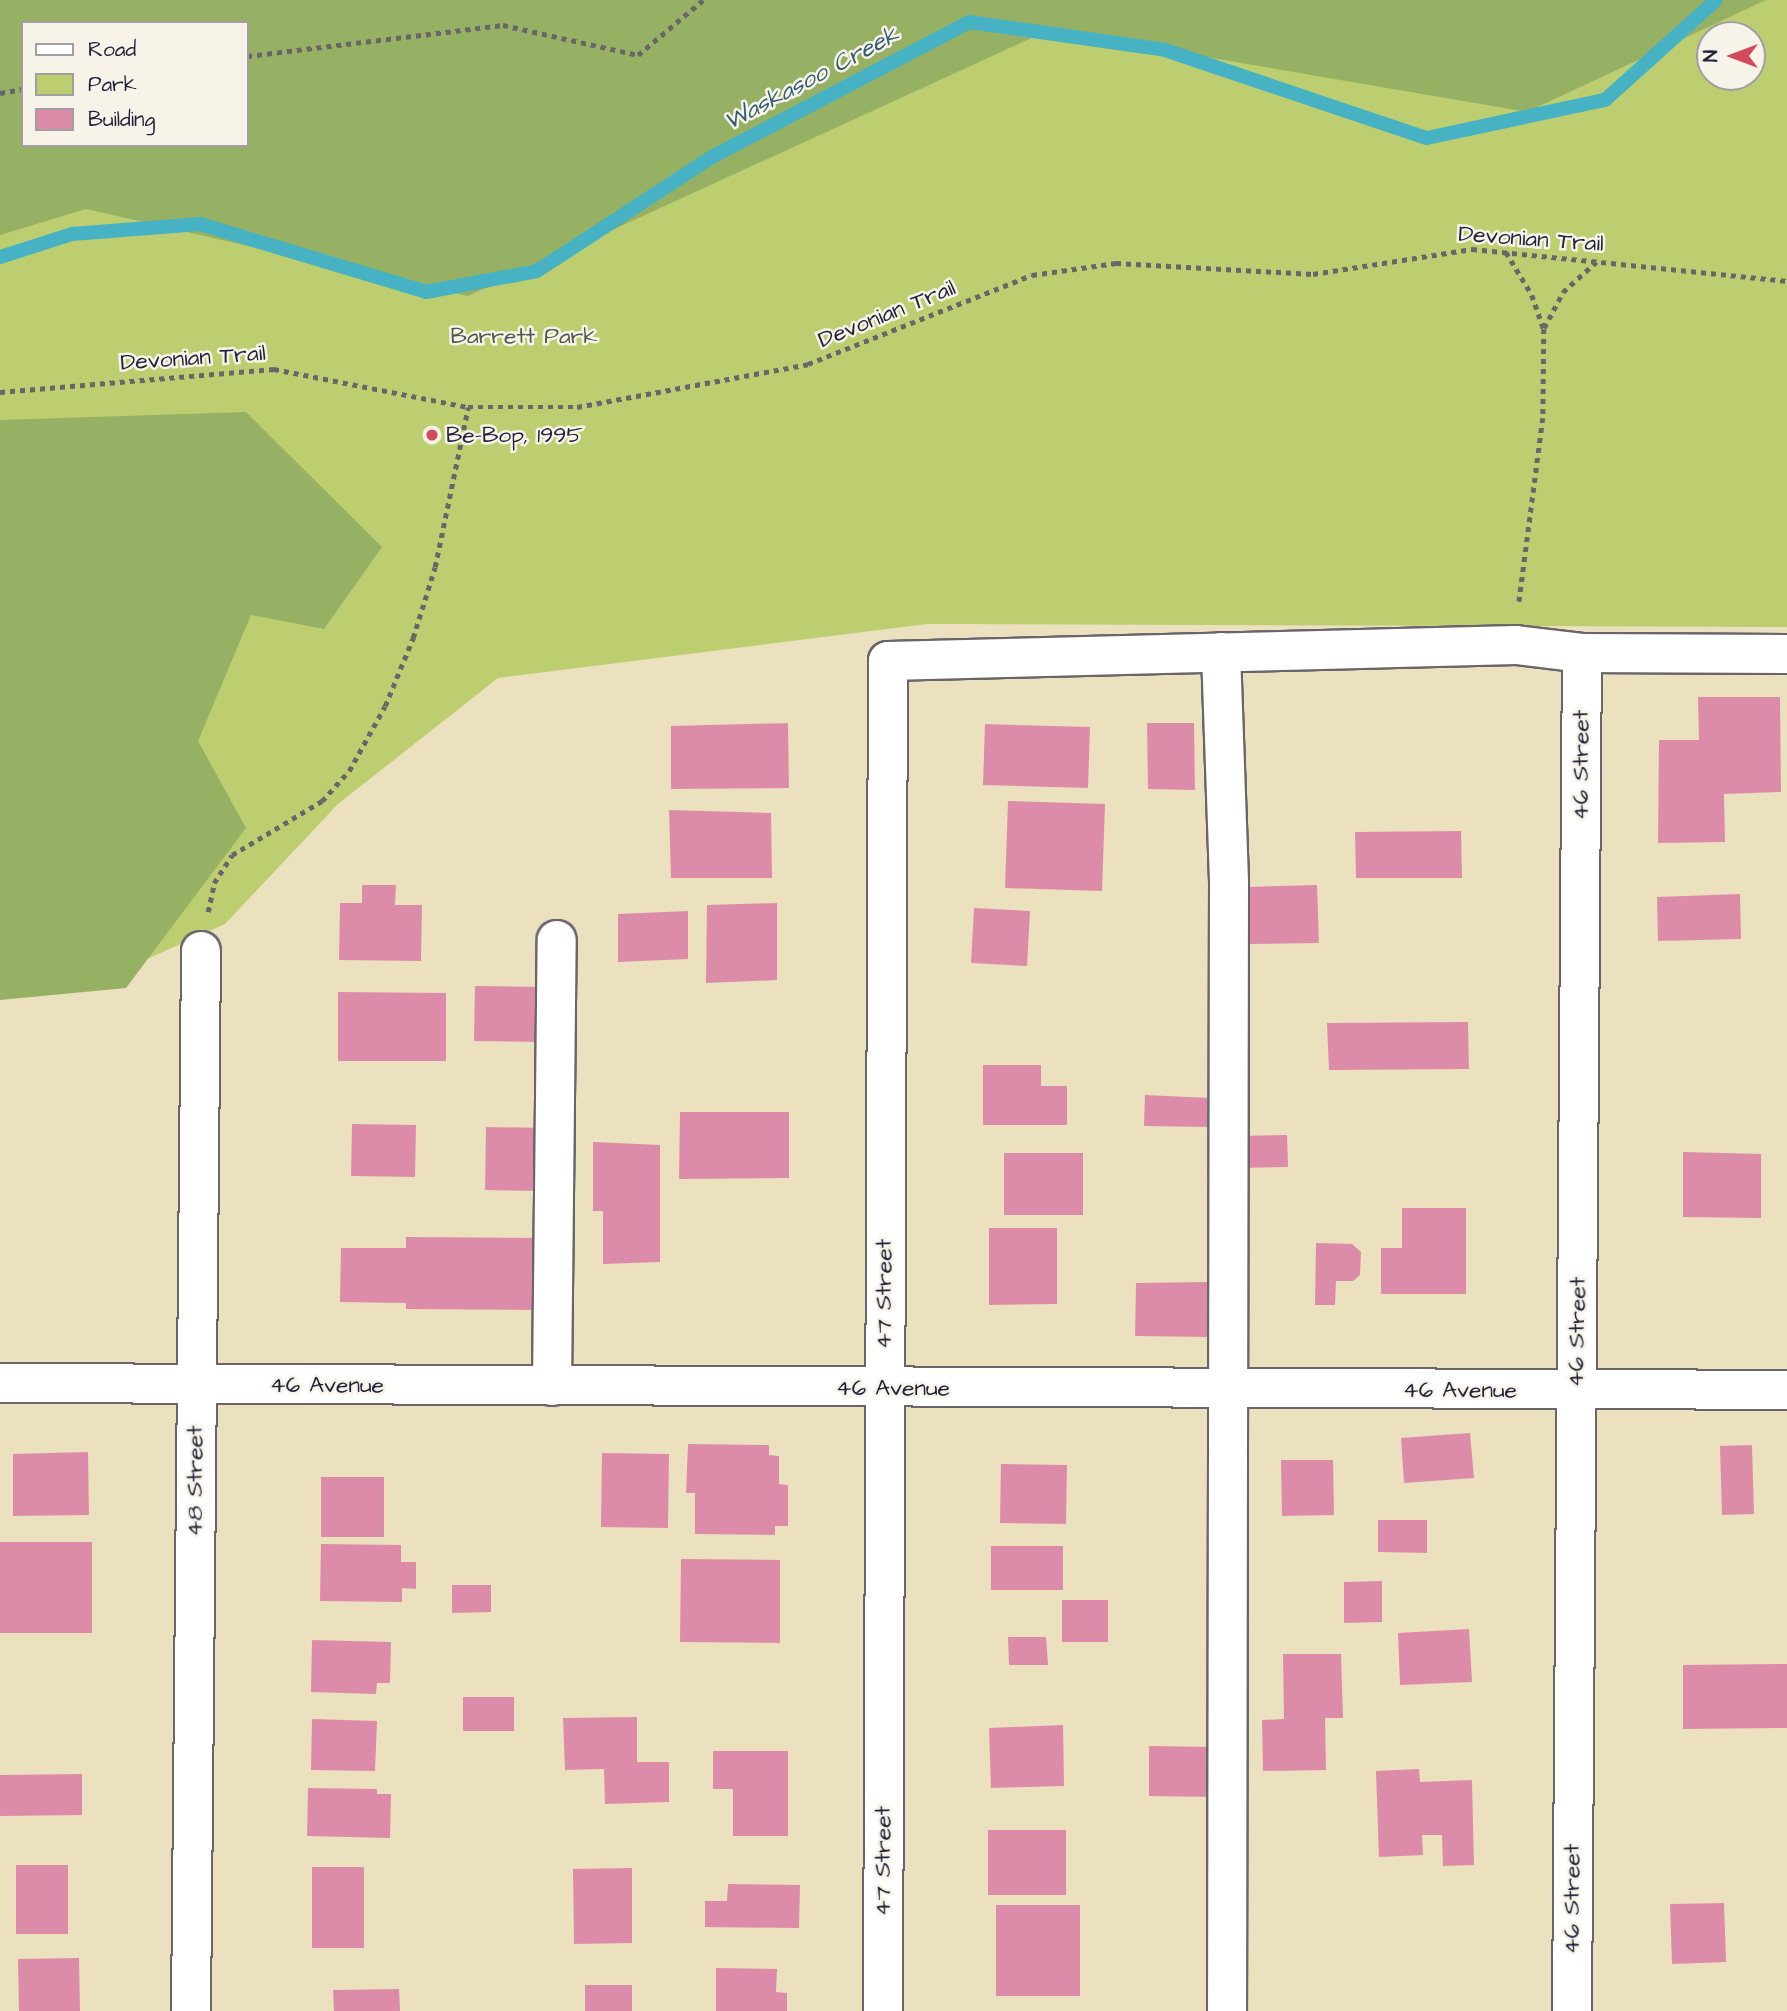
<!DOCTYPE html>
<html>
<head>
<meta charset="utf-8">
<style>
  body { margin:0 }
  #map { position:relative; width:1787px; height:2011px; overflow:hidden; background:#ece1bf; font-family:"Architects Daughter",sans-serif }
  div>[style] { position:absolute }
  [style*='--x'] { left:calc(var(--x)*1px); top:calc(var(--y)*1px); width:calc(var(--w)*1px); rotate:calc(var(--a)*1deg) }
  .green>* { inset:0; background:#bdce71 }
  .forest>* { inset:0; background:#96b163 }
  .stream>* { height:14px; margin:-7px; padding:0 7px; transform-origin:7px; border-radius:7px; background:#46b2c3 }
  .building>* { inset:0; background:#dc8ca8 }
  .path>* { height:4.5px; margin-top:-2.25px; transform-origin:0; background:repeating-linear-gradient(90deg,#696569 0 5px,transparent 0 10px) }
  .roads { filter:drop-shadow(2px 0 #696569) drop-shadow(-2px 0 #696569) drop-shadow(0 2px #696569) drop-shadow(0 -2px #696569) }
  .minor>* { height:38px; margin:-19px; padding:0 19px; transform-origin:19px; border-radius:19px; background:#fff }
  .dots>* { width:19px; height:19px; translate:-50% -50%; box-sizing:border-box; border:4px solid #f7f3e8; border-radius:50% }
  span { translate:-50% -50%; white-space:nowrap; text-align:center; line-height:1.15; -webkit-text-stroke:5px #f7f3e8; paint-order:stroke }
  .street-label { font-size:23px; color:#22223b }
  .park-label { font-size:23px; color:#50564b }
  .poi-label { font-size:23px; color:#22223b }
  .left { translate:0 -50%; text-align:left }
  .water-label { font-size:24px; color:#305c71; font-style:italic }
  .legend { position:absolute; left:21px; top:21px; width:228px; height:126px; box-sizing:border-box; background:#f7f3e8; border:2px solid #a29fa3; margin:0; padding:9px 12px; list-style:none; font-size:21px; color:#22223b }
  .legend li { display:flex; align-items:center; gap:14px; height:35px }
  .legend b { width:35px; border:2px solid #a29fa3 }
  .north { position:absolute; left:1696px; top:21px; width:70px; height:70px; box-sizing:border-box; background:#f7f3e8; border:2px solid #a29fa3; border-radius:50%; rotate:270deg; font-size:19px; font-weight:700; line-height:28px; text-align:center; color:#22223b }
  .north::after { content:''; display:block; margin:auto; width:24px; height:32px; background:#d1495b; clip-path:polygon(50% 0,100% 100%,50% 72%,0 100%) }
</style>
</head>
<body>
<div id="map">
  <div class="green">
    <div style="clip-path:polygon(evenodd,0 0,1787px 0,1787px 627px,927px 624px,498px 678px,338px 804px,225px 924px,127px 968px,0 980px,0 0,23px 23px,247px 23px,247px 145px,23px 145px,23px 23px,0 0,1710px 35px,1752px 35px,1752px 77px,1710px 77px,1710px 35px)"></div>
  </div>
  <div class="forest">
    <div style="clip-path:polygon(evenodd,0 0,1766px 0,1527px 112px,1049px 30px,468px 296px,86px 209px,0 235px,0 0,23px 23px,247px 23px,247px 145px,23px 145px,23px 23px)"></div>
    <div style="clip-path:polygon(246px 412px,382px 547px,324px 629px,251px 615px,198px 741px,246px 828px,126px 988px,0 1000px,0 420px)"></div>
  </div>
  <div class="stream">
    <div style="--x:0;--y:257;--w:76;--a:-17.7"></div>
    <div style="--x:72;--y:234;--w:128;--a:-4.5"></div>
    <div style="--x:200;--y:224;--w:236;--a:16.7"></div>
    <div style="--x:426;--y:292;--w:113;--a:-10.7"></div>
    <div style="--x:537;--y:271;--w:209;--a:-33.1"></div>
    <div style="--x:712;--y:157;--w:290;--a:-27.7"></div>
    <div style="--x:969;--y:22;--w:198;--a:8.1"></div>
    <div style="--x:1165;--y:50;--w:276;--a:18.6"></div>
    <div style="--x:1427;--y:138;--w:182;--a:-12.1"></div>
    <div style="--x:1605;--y:100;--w:149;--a:-42"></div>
  </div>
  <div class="building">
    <div style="clip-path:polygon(1698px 697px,1780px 697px,1781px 792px,1724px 794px,1725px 842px,1658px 843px,1659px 740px,1699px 740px)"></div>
    <div style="clip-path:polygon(788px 723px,789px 788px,671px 789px,671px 726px)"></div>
    <div style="clip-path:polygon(1147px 723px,1194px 723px,1195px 790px,1148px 789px)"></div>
    <div style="clip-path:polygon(985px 724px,1090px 727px,1088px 788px,983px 785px)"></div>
    <div style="clip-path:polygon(1008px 801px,1105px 804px,1102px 891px,1005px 888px)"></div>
    <div style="clip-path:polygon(669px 810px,771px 813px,772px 878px,671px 878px)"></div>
    <div style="clip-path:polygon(1461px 831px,1462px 878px,1356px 878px,1355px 832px)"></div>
    <div style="clip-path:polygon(362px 885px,396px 885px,395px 905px,422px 905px,421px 961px,339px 960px,340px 903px,362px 903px)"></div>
    <div style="clip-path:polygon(1317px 885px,1319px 943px,1248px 944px,1247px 887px)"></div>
    <div style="clip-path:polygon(1740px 894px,1741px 939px,1658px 941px,1657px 897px)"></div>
    <div style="clip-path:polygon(777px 903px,777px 980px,706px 983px,707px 905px)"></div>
    <div style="clip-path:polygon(974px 908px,1030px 911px,1027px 966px,971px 963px)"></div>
    <div style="clip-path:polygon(688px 911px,688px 959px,618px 962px,618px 914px)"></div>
    <div style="clip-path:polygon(475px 986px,548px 987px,547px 1042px,474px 1041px)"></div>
    <div style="clip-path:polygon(338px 992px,446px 993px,446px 1061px,338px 1061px)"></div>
    <div style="clip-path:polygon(1468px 1022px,1469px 1069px,1329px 1070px,1327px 1023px)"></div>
    <div style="clip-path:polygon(983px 1065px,1041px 1065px,1041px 1086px,1067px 1086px,1067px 1125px,983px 1125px)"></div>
    <div style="clip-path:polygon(1145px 1095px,1210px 1098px,1210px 1127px,1144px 1126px)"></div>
    <div style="clip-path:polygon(680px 1112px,789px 1112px,789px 1178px,679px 1179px)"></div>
    <div style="clip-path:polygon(352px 1124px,416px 1125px,415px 1177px,351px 1176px)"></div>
    <div style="clip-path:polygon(486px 1127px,547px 1128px,546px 1191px,485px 1190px)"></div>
    <div style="clip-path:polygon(1287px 1135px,1288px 1167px,1238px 1168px,1237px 1136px)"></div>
    <div style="clip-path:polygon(593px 1142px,660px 1145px,660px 1262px,603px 1264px,603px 1211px,593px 1211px)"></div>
    <div style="clip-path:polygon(1683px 1152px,1761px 1154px,1761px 1218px,1683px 1217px)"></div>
    <div style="clip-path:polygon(1004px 1153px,1083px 1153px,1083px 1215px,1004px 1215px)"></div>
    <div style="clip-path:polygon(1402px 1208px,1466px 1208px,1466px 1294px,1381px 1294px,1381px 1248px,1402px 1248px)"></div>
    <div style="clip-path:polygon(989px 1228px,1057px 1228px,1057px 1304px,989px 1305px)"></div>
    <div style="clip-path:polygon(406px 1237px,547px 1238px,546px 1310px,406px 1309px,406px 1303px,340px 1302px,341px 1248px,406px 1248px)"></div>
    <div style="clip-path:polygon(1316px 1243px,1352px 1244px,1361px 1252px,1360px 1275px,1353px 1281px,1336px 1281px,1335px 1305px,1315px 1305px)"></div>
    <div style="clip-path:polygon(1208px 1282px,1208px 1337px,1135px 1336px,1136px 1283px)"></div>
    <div style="clip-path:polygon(1470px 1433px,1474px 1478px,1404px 1483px,1401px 1438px)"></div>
    <div style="clip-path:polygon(688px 1444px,769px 1445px,769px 1455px,779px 1456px,779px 1484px,788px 1485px,788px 1526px,775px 1526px,775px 1535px,695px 1534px,695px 1493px,686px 1493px)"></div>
    <div style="clip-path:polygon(1752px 1445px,1754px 1514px,1722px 1515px,1720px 1446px)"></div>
    <div style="clip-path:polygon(88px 1452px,89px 1515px,13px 1516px,13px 1454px)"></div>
    <div style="clip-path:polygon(602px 1453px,669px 1454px,668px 1528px,601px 1527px)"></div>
    <div style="clip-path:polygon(1281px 1460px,1333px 1460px,1334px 1515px,1282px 1516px)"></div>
    <div style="clip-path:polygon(1001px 1464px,1067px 1465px,1066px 1524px,1000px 1523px)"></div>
    <div style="clip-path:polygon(321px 1477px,384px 1477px,384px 1537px,321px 1537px)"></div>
    <div style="clip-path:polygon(1378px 1520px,1427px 1520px,1427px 1553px,1378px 1552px)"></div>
    <div style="clip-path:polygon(0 1542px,92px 1542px,92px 1633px,0 1633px)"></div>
    <div style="clip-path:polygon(321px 1544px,401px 1545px,401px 1562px,416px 1562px,416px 1589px,402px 1588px,402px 1602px,320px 1601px)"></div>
    <div style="clip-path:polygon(991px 1546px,1063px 1546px,1063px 1590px,991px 1590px)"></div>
    <div style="clip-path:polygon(681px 1559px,780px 1560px,780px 1643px,680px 1642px)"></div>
    <div style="clip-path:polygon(1382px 1581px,1382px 1622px,1344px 1623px,1344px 1582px)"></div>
    <div style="clip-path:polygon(452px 1585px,491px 1585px,491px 1612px,452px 1613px)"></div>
    <div style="clip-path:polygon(1062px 1600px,1108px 1600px,1108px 1642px,1062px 1642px)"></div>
    <div style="clip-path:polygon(1469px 1629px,1472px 1682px,1400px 1685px,1398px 1633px)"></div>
    <div style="clip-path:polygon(1008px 1637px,1046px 1637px,1048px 1665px,1009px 1665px)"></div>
    <div style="clip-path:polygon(312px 1640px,391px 1642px,390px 1683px,377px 1683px,376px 1694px,311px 1692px)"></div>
    <div style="clip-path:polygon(1283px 1654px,1341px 1654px,1343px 1718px,1325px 1718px,1326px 1770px,1263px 1771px,1262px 1720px,1284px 1719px)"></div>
    <div style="clip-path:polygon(1787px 1664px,1787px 1728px,1683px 1729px,1683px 1665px)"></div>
    <div style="clip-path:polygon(463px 1697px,514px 1697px,514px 1731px,463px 1731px)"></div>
    <div style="clip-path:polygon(637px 1717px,637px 1762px,669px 1762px,669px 1802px,605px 1804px,604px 1769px,565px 1770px,563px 1718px)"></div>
    <div style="clip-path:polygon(312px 1719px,377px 1721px,375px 1771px,311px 1770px)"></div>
    <div style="clip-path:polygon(1063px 1725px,1064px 1786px,991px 1788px,989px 1728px)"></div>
    <div style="clip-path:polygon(1149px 1746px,1214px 1747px,1214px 1797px,1149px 1796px)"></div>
    <div style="clip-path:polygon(713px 1751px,788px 1751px,788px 1836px,733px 1836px,733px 1789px,713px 1789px)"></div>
    <div style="clip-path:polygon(1419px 1769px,1420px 1782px,1472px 1780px,1474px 1865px,1443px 1866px,1442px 1835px,1422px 1835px,1423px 1855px,1379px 1857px,1376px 1771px)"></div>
    <div style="clip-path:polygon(82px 1774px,82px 1815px,0 1816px,0 1775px)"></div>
    <div style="clip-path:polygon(308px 1788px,377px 1789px,377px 1794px,391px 1794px,390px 1838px,307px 1836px)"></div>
    <div style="clip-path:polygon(988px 1830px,1066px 1830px,1066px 1895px,988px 1895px)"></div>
    <div style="clip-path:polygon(16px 1865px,68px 1865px,68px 1934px,16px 1934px)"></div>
    <div style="clip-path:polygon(312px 1867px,364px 1867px,364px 1948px,312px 1948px)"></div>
    <div style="clip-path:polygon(632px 1868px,632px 1943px,574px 1944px,573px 1869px)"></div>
    <div style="clip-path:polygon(728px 1884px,800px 1885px,799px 1928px,705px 1927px,705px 1901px,727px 1901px)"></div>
    <div style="clip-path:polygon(1724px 1903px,1726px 1962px,1672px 1964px,1670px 1904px)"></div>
    <div style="clip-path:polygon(996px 1905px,1080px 1905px,1080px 1996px,996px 1996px)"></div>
    <div style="clip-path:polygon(79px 1958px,80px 2011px,19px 2011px,18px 1959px)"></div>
    <div style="clip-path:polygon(716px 1968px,777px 1969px,776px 1992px,787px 1993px,787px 2011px,716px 2011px)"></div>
    <div style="clip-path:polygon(585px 1985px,632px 1985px,632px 2011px,585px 2011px)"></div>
    <div style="clip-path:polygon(399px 1989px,400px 2011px,334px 2011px,333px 1990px)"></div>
  </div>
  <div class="path">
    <div style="--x:247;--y:56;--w:258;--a:-6.9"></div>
    <div style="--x:503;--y:25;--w:138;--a:12.5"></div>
    <div style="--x:638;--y:55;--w:85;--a:-40.2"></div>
    <div style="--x:0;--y:93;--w:23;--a:-10"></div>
    <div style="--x:1506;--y:252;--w:50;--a:58.8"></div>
    <div style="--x:1532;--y:295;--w:36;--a:71"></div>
    <div style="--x:1544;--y:329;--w:89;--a:90.6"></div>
    <div style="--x:1543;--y:418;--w:188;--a:97.4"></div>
    <div style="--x:1544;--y:328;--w:41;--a:-62.2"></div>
    <div style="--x:1563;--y:292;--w:45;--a:-42.3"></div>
    <div style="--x:0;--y:392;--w:275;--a:-4.8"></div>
    <div style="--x:274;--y:369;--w:198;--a:11.1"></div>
    <div style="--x:468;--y:407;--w:109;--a:0"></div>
    <div style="--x:577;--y:407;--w:235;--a:-10.5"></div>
    <div style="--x:808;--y:364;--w:241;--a:-21.7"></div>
    <div style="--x:1032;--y:275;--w:85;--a:-8.1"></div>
    <div style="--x:1116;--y:263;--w:197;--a:3.2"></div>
    <div style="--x:1313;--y:274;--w:161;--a:-8.9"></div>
    <div style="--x:1472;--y:249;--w:317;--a:5.8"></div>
    <div style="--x:208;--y:912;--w:30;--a:-78"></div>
    <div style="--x:214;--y:883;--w:33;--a:-57"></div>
    <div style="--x:232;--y:855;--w:105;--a:-31"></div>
    <div style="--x:322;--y:801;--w:40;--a:-48"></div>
    <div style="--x:349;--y:771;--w:74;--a:-61"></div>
    <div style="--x:385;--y:706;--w:74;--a:-67.6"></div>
    <div style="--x:413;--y:638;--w:74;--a:-72.8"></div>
    <div style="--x:435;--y:567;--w:163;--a:-78.3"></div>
  </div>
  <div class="roads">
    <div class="minor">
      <div style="--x:1221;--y:652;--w:232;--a:88"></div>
      <div style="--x:1229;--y:884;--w:1127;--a:90.1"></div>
      <div style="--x:0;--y:1383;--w:1787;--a:0.22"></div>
      <div style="--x:552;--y:1386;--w:446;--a:-89.4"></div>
      <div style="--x:191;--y:2011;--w:1060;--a:-89.46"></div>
      <div style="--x:883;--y:2011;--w:1350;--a:-89.79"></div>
      <div style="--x:888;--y:661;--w:628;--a:-1.46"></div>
      <div style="--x:1516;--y:645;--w:66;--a:6.9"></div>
      <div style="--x:1582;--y:653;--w:205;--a:0.3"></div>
      <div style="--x:1572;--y:2011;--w:1358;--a:-89.58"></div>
    </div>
  </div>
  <div class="dots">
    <div style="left:432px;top:435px;background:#d1495b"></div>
  </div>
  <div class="street-label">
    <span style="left:1531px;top:239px;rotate:4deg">Devonian Trail</span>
    <span style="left:887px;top:314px;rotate:-22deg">Devonian Trail</span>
    <span style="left:193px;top:358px;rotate:-4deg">Devonian Trail</span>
    <span style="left:1581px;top:765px;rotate:-90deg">46 Street</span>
    <span style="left:884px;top:1294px;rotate:-90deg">47 Street</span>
    <span style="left:1577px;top:1332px;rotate:-89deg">46 Street</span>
    <span style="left:327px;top:1385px">46 Avenue</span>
    <span style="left:893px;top:1388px">46 Avenue</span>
    <span style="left:1460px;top:1390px">46 Avenue</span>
    <span style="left:195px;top:1481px;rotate:-90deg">48 Street</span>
    <span style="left:883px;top:1861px;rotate:-90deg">47 Street</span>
    <span style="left:1572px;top:1899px;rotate:-90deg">46 Street</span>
  </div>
  <div class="park-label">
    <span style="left:524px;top:336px">Barrett Park</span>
  </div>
  <div class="poi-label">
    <span class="left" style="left:446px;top:435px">Be-Bop, 1995</span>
  </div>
  <div class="water-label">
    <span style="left:812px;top:79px;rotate:-28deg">Waskasoo Creek</span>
  </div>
  <ul class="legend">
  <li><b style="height:9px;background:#fff"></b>Road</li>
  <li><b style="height:19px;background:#bdce71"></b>Park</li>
  <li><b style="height:19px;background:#dc8ca8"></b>Building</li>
  </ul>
  <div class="north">N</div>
</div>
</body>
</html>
